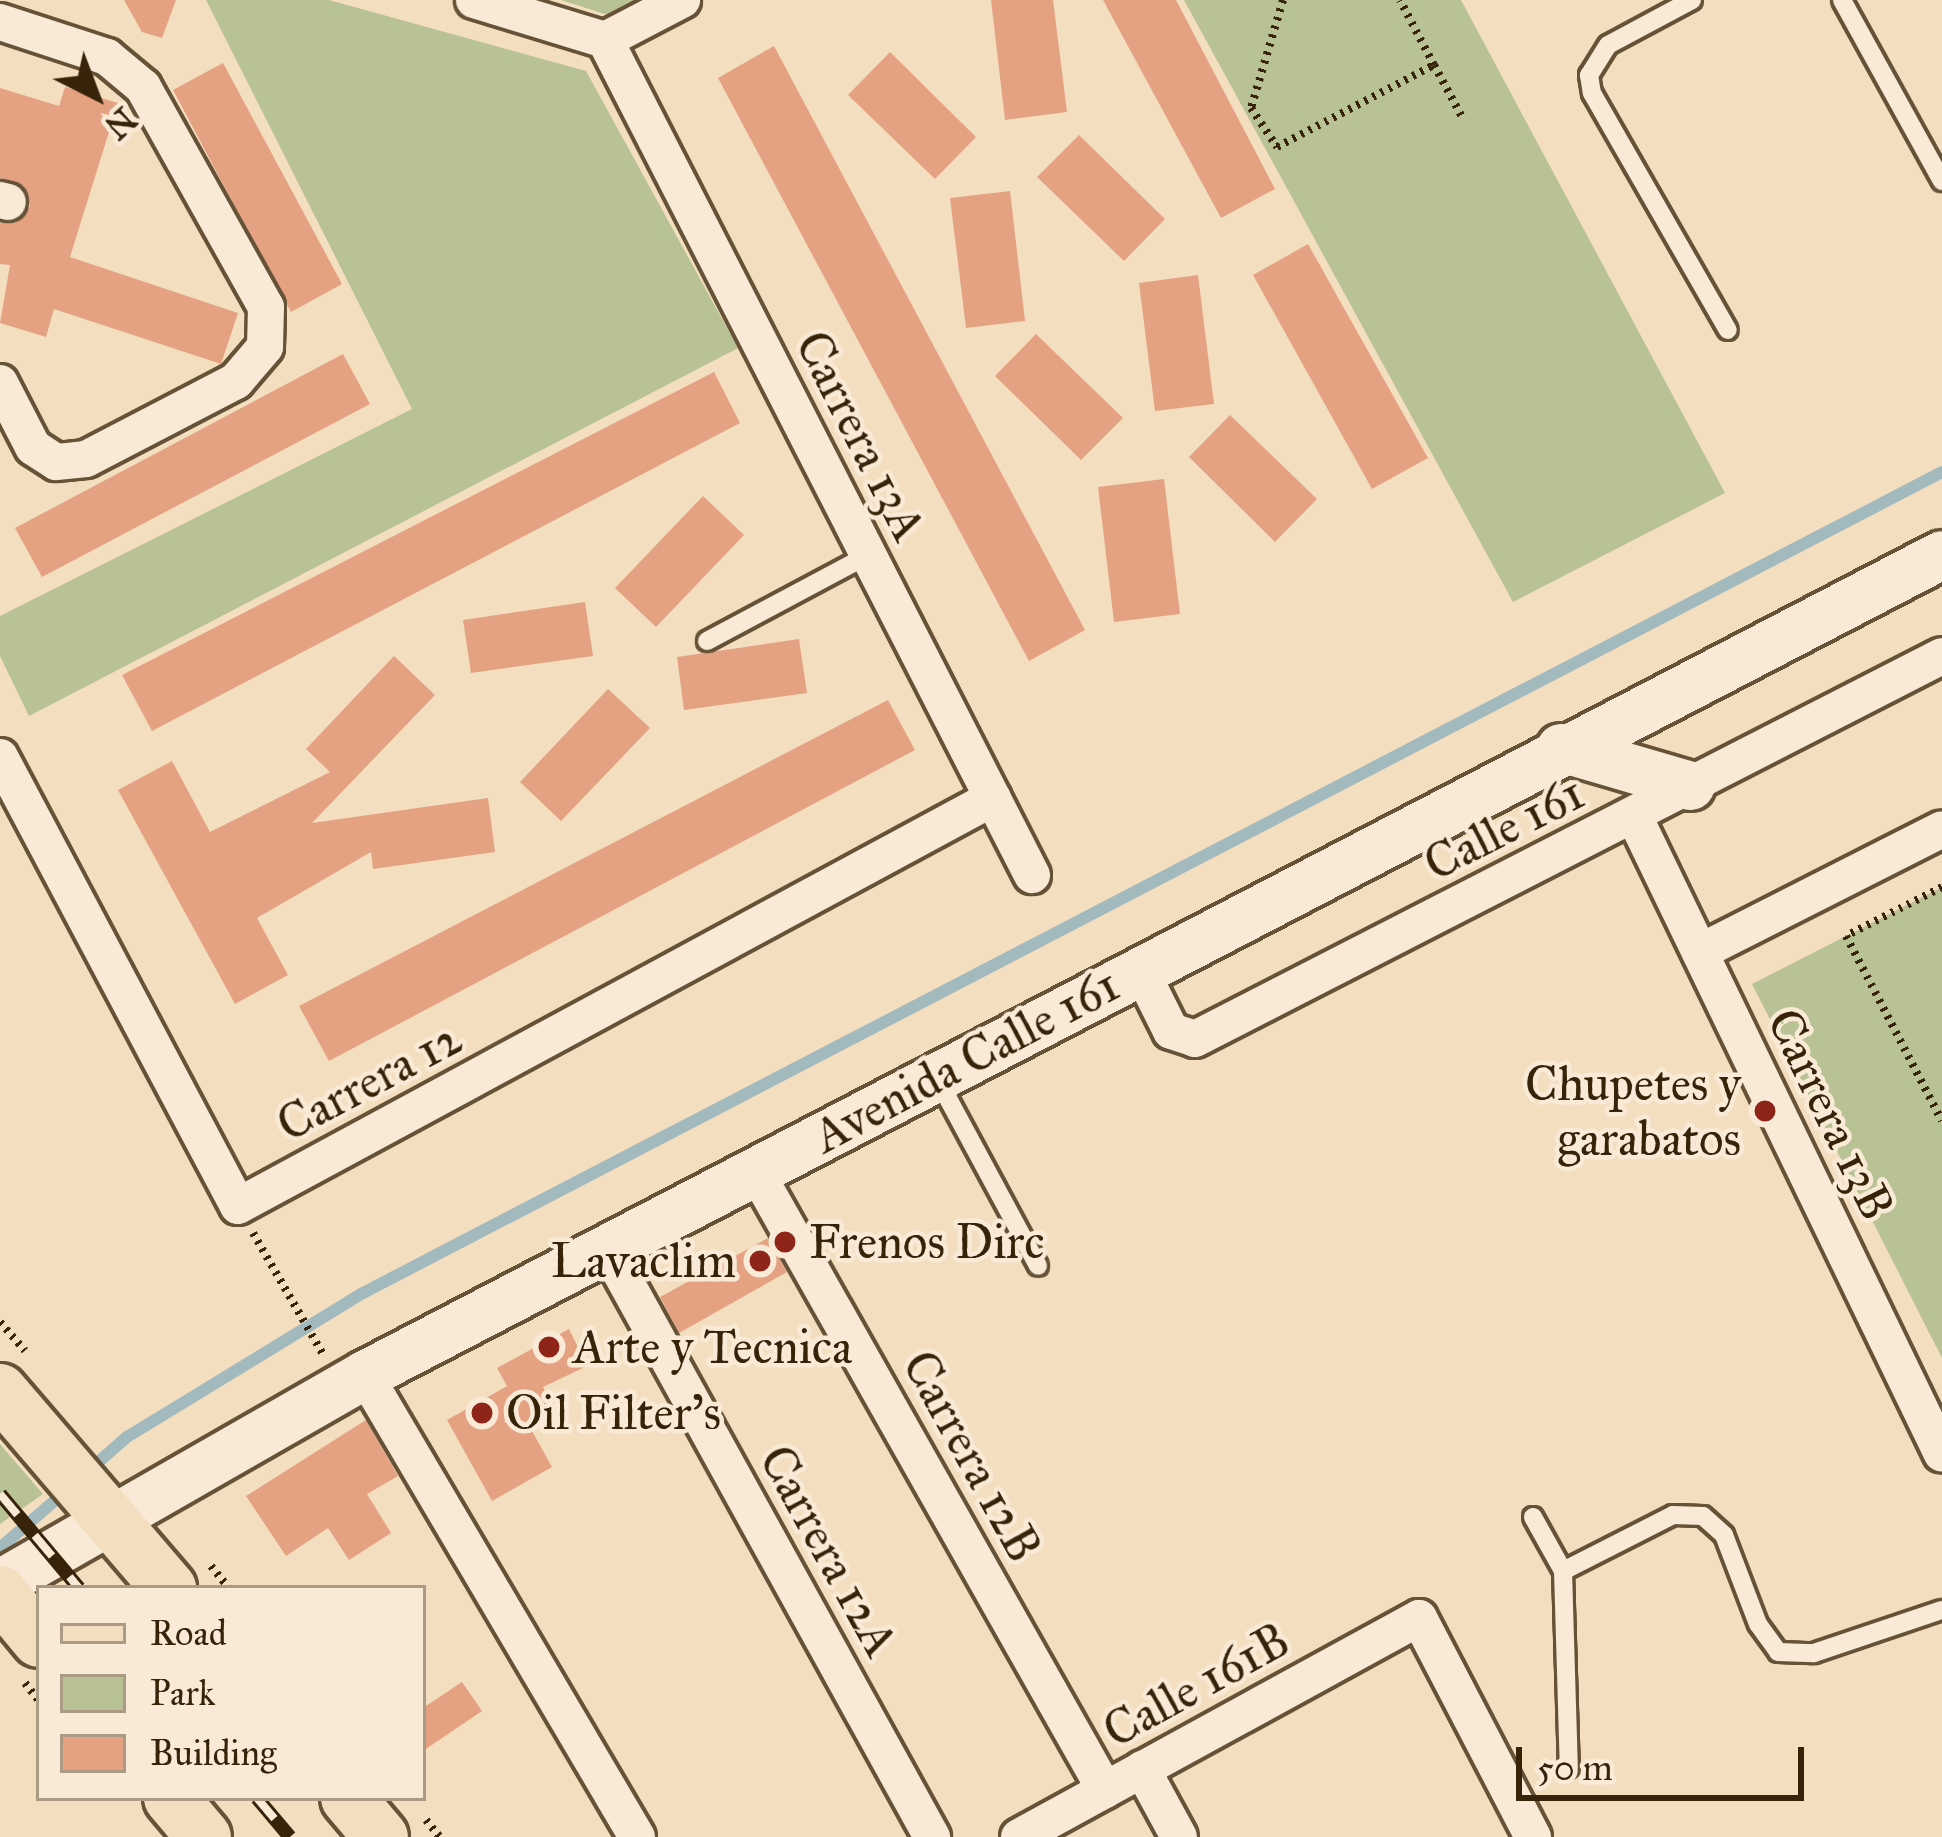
<!DOCTYPE html>
<html>
<head>
<meta charset="utf-8">
<style>
  body { margin:0 }
  #map { position:relative; width:1942px; height:1837px; overflow:hidden; background:#f4dec0; font-family:"IM FELL Great Primer",serif }
  div>[style] { position:absolute }
  [style*='--x'] { left:calc(var(--x)*1px); top:calc(var(--y)*1px); width:calc(var(--w)*1px); rotate:calc(var(--a)*1deg) }
  .green>* { inset:0; background:#b8c295 }
  .stream>* { height:12px; margin:-6px; padding:0 6px; transform-origin:6px; border-radius:6px; background:#a2b9be }
  .building>* { inset:0; background:#e4a283 }
  .path>* { height:8px; margin-top:-4px; transform-origin:0; background:repeating-linear-gradient(90deg,#372309 0 3px,transparent 0 9px) }
  .roads { filter:drop-shadow(3px 0 #665237) drop-shadow(-3px 0 #665237) drop-shadow(0 3px #665237) drop-shadow(0 -3px #665237) }
  .lane>* { height:18px; margin:-9px; padding:0 9px; transform-origin:9px; border-radius:9px; background:#f8ead6 }
  .street>* { height:36px; margin:-18px; padding:0 18px; transform-origin:18px; border-radius:18px; background:#f8ead6 }
  .secondary>* { height:48px; margin:-24px; padding:0 24px; transform-origin:24px; border-radius:24px; background:#f8ead6 }
  .primary>* { height:54px; margin:-27px; padding:0 27px; transform-origin:27px; border-radius:27px; background:#f4dec0 }
  .rail>* { height:14px; margin-top:-7px; transform-origin:0; background:repeating-linear-gradient(90deg,#f8ead6 0 27px,#372309 0 54px); box-sizing:border-box; border-block:3px solid #372309 }
  .dots>* { width:33px; height:33px; translate:-50% -50%; box-sizing:border-box; border:6px solid #f8ead6; border-radius:50% }
  span { translate:-50% -50%; white-space:nowrap; text-align:center; line-height:1.15; -webkit-text-stroke:9px #f8ead6; paint-order:stroke }
  .street-label { font-size:48px; color:#372309 }
  .poi-label { font-size:48px; color:#372309 }
  .right { translate:-100% -50%; text-align:right }
  .left { translate:0 -50%; text-align:left }
  .legend { position:absolute; left:36px; top:1585px; width:390px; height:216px; box-sizing:border-box; background:#f8ead6; border:3px solid #ab9a84; margin:0; padding:15px 21px; list-style:none; font-size:36px; color:#372309 }
  .legend li { display:flex; align-items:center; gap:24px; height:60px }
  .legend b { width:60px; border:3px solid #ab9a84 }
  .north { position:absolute; left:36px; top:36px; width:120px; height:120px; -webkit-text-stroke:9px #f8ead6; paint-order:stroke; rotate:138deg; font-size:33px; font-weight:700; line-height:48px; text-align:center; color:#372309 }
  .north::after { content:''; display:block; margin:auto; width:42px; height:54px; background:#372309; clip-path:polygon(50% 0,100% 100%,50% 72%,0 100%) }
  .scale { position:absolute; left:1516px; top:1747px; width:288px; height:54px; box-sizing:border-box; border:6px solid #372309; border-top:0; padding-left:15px; font-size:36px; line-height:42px; white-space:nowrap; color:#372309; -webkit-text-stroke:9px #f8ead6; paint-order:stroke }
</style>
</head>
<body>
<div id="map">
  <div class="green">
    <div style="clip-path:polygon(206px 0,329px 0,586px 71px,738px 348px,29px 716px,0 656px,0 616px,412px 409px)"></div>
    <div style="clip-path:polygon(561px 0,642px 0,611px 16px)"></div>
    <div style="clip-path:polygon(1184px 0,1461px 0,1725px 493px,1513px 602px)"></div>
    <div style="clip-path:polygon(1942px 887px,1942px 1358px,1752px 984px)"></div>
    <div style="clip-path:polygon(0 1444px,43px 1494px,0 1524px)"></div>
  </div>
  <div class="stream">
    <div style="--x:87;--y:1472;--w:53;--a:-41.2"></div>
    <div style="--x:127;--y:1437;--w:276;--a:-31.4"></div>
    <div style="--x:363;--y:1293;--w:1780;--a:-27.47"></div>
    <div style="--x:0;--y:1548;--w:89;--a:-40.9"></div>
  </div>
  <div class="building">
    <div style="clip-path:polygon(124px 0,176px 0,162px 38px,142px 32px)"></div>
    <div style="clip-path:polygon(991px 0,1053px 0,1067px 112px,1005px 120px)"></div>
    <div style="clip-path:polygon(1103px 0,1176px 0,1275px 189px,1221px 218px)"></div>
    <div style="clip-path:polygon(774px 46px,1085px 630px,1029px 661px,718px 78px)"></div>
    <div style="clip-path:polygon(890px 52px,976px 137px,935px 179px,848px 95px)"></div>
    <div style="clip-path:polygon(223px 63px,342px 284px,291px 312px,173px 90px)"></div>
    <div style="clip-path:polygon(65px 87px,118px 103px,70px 257px,238px 313px,221px 364px,54px 309px,46px 337px,0 323px,10px 265px,0 264px,0 223px,15px 223px,30px 206px,23px 185px,0 178px,0 88px,59px 106px)"></div>
    <div style="clip-path:polygon(1079px 135px,1165px 219px,1124px 261px,1037px 177px)"></div>
    <div style="clip-path:polygon(1010px 191px,1025px 321px,966px 328px,950px 198px)"></div>
    <div style="clip-path:polygon(1308px 244px,1428px 458px,1372px 489px,1253px 275px)"></div>
    <div style="clip-path:polygon(1198px 275px,1214px 404px,1155px 411px,1139px 283px)"></div>
    <div style="clip-path:polygon(1036px 334px,1123px 418px,1081px 460px,995px 376px)"></div>
    <div style="clip-path:polygon(343px 354px,370px 404px,42px 577px,15px 528px)"></div>
    <div style="clip-path:polygon(714px 372px,740px 423px,152px 731px,122px 675px)"></div>
    <div style="clip-path:polygon(1230px 415px,1317px 499px,1275px 542px,1189px 457px)"></div>
    <div style="clip-path:polygon(1164px 479px,1180px 614px,1114px 622px,1098px 487px)"></div>
    <div style="clip-path:polygon(703px 496px,744px 535px,656px 627px,615px 588px)"></div>
    <div style="clip-path:polygon(585px 602px,593px 656px,471px 673px,463px 620px)"></div>
    <div style="clip-path:polygon(799px 639px,807px 693px,684px 710px,677px 657px)"></div>
    <div style="clip-path:polygon(394px 656px,435px 695px,312px 823px,488px 798px,495px 852px,373px 869px,371px 852px,257px 918px,288px 975px,235px 1004px,118px 790px,172px 761px,210px 832px,330px 772px,306px 749px)"></div>
    <div style="clip-path:polygon(608px 689px,650px 728px,561px 821px,520px 782px)"></div>
    <div style="clip-path:polygon(888px 700px,915px 750px,329px 1061px,299px 1006px)"></div>
    <div style="clip-path:polygon(768px 1238px,787px 1272px,679px 1333px,660px 1297px)"></div>
    <div style="clip-path:polygon(569px 1329px,587px 1366px,543px 1387px,557px 1413px,531px 1429px,552px 1467px,492px 1501px,447px 1420px,507px 1386px,497px 1368px)"></div>
    <div style="clip-path:polygon(366px 1420px,398px 1476px,367px 1494px,391px 1533px,349px 1560px,328px 1528px,286px 1556px,246px 1496px)"></div>
    <div style="clip-path:polygon(462px 1682px,482px 1711px,423px 1751px,423px 1708px)"></div>
  </div>
  <div class="path">
    <div style="--x:1283;--y:0;--w:113;--a:106.5"></div>
    <div style="--x:1251;--y:108;--w:47;--a:56.3"></div>
    <div style="--x:1277;--y:147;--w:177;--a:-27.6"></div>
    <div style="--x:1434;--y:65;--w:73;--a:-117.6"></div>
    <div style="--x:1434;--y:65;--w:59;--a:61.7"></div>
    <div style="--x:1942;--y:887;--w:108;--a:153"></div>
    <div style="--x:1846;--y:936;--w:208;--a:62.6"></div>
    <div style="--x:253;--y:1233;--w:142;--a:60"></div>
    <div style="--x:0;--y:1322;--w:38;--a:49"></div>
    <div style="--x:211;--y:1566;--w:28;--a:51"></div>
    <div style="--x:25;--y:1683;--w:23;--a:52"></div>
    <div style="--x:426;--y:1820;--w:22;--a:51"></div>
  </div>
  <div class="roads">
    <div class="lane">
      <div style="--x:1692;--y:0;--w:95;--a:151.8"></div>
      <div style="--x:1608;--y:45;--w:36;--a:122"></div>
      <div style="--x:1589;--y:75;--w:18;--a:81"></div>
      <div style="--x:1592;--y:93;--w:273;--a:60.2"></div>
      <div style="--x:1842;--y:0;--w:207;--a:61.1"></div>
      <div style="--x:707;--y:641;--w:183;--a:-28.1"></div>
      <div style="--x:938;--y:1080;--w:211;--a:61.7"></div>
      <div style="--x:1533;--y:1517;--w:62;--a:60.9"></div>
      <div style="--x:1563;--y:1571;--w:197;--a:88.3"></div>
      <div style="--x:1563;--y:1571;--w:123;--a:-27"></div>
      <div style="--x:1673;--y:1515;--w:30;--a:2"></div>
      <div style="--x:1703;--y:1516;--w:28;--a:42"></div>
      <div style="--x:1724;--y:1535;--w:95;--a:69.1"></div>
      <div style="--x:1758;--y:1624;--w:34;--a:54"></div>
      <div style="--x:1778;--y:1652;--w:36;--a:2"></div>
      <div style="--x:1814;--y:1653;--w:135;--a:-18.6"></div>
    </div>
    <div class="street">
      <div style="--x:474;--y:0;--w:137;--a:17"></div>
      <div style="--x:0;--y:22;--w:113;--a:18.1"></div>
      <div style="--x:107;--y:57;--w:47;--a:39.8"></div>
      <div style="--x:143;--y:87;--w:252;--a:60.8"></div>
      <div style="--x:266;--y:307;--w:40;--a:91.4"></div>
      <div style="--x:265;--y:347;--w:45;--a:130.5"></div>
      <div style="--x:236;--y:381;--w:169;--a:152.5"></div>
      <div style="--x:86;--y:459;--w:30;--a:174"></div>
      <div style="--x:56;--y:462;--w:27;--a:-147"></div>
      <div style="--x:33;--y:447;--w:72;--a:-117.3"></div>
      <div style="--x:605;--y:40;--w:938;--a:62.92"></div>
      <div style="--x:605;--y:40;--w:87;--a:-27.5"></div>
      <div style="--x:0;--y:200;--w:8;--a:14"></div>
      <div style="--x:0;--y:757;--w:508;--a:62.07"></div>
      <div style="--x:238;--y:1206;--w:858;--a:-28.39"></div>
      <div style="--x:1634;--y:816;--w:708;--a:64.23"></div>
      <div style="--x:1700;--y:952;--w:271;--a:-26.9"></div>
      <div style="--x:1140;--y:969;--w:69;--a:63.4"></div>
      <div style="--x:1171;--y:1031;--w:25;--a:18"></div>
      <div style="--x:1195;--y:1039;--w:839;--a:-27.15"></div>
      <div style="--x:755;--y:1170;--w:712;--a:60.55"></div>
      <div style="--x:607;--y:1248;--w:673;--a:61.11"></div>
      <div style="--x:365;--y:1375;--w:536;--a:59.51"></div>
      <div style="--x:1142;--y:1769;--w:77;--a:61.4"></div>
      <div style="--x:1019;--y:1837;--w:456;--a:-28.7"></div>
      <div style="--x:1419;--y:1618;--w:247;--a:62.5"></div>
    </div>
    <div class="secondary">
      <div style="--x:1561;--y:748;--w:135;--a:16.3"></div>
      <div style="--x:0;--y:1584;--w:421;--a:-29.8"></div>
      <div style="--x:365;--y:1375;--w:1777;--a:-27.47"></div>
    </div>
    <div class="primary">
      <div style="--x:0;--y:1391;--w:260;--a:49.4"></div>
      <div style="--x:0;--y:1593;--w:61;--a:50.3"></div>
      <div style="--x:171;--y:1798;--w:51;--a:49.8"></div>
      <div style="--x:348;--y:1798;--w:51;--a:49.8"></div>
    </div>
  </div>
  <div class="rail">
    <div style="--x:0;--y:1494;--w:123;--a:50"></div>
    <div style="--x:257;--y:1798;--w:51;--a:49.8"></div>
  </div>
  <div class="dots">
    <div style="left:1765px;top:1111px;background:#8f2418"></div>
    <div style="left:785px;top:1242px;background:#8f2418"></div>
    <div style="left:760px;top:1261px;background:#8f2418"></div>
    <div style="left:549px;top:1347px;background:#8f2418"></div>
    <div style="left:482px;top:1413px;background:#8f2418"></div>
  </div>
  <div class="street-label">
    <span style="left:861px;top:436px;rotate:63deg">Carrera 13A</span>
    <span style="left:1504px;top:828px;rotate:-27deg">Calle 161</span>
    <span style="left:966px;top:1060px;rotate:-28deg">Avenida Calle 161</span>
    <span style="left:369px;top:1081px;rotate:-28deg">Carrera 12</span>
    <span style="left:1831px;top:1114px;rotate:64deg">Carrera 13B</span>
    <span style="left:972px;top:1456px;rotate:61deg">Carrera 12B</span>
    <span style="left:829px;top:1551px;rotate:61deg">Carrera 12A</span>
    <span style="left:1196px;top:1685px;rotate:-29deg">Calle 161B</span>
  </div>
  <div class="poi-label">
    <span class="right" style="left:1741px;top:1111px">Chupetes y<br>garabatos</span>
    <span class="left" style="left:809px;top:1242px">Frenos Dirc</span>
    <span class="right" style="left:736px;top:1261px">Lavaclim</span>
    <span class="left" style="left:573px;top:1347px">Arte y Tecnica</span>
    <span class="left" style="left:506px;top:1413px">Oil Filter's</span>
  </div>
  <ul class="legend">
  <li><b style="height:15px;background:#f4dec0"></b>Road</li>
  <li><b style="height:33px;background:#b8c295"></b>Park</li>
  <li><b style="height:33px;background:#e4a283"></b>Building</li>
  </ul>
  <div class="north">N</div>
  <div class="scale">50 m</div>
</div>
</body>
</html>
